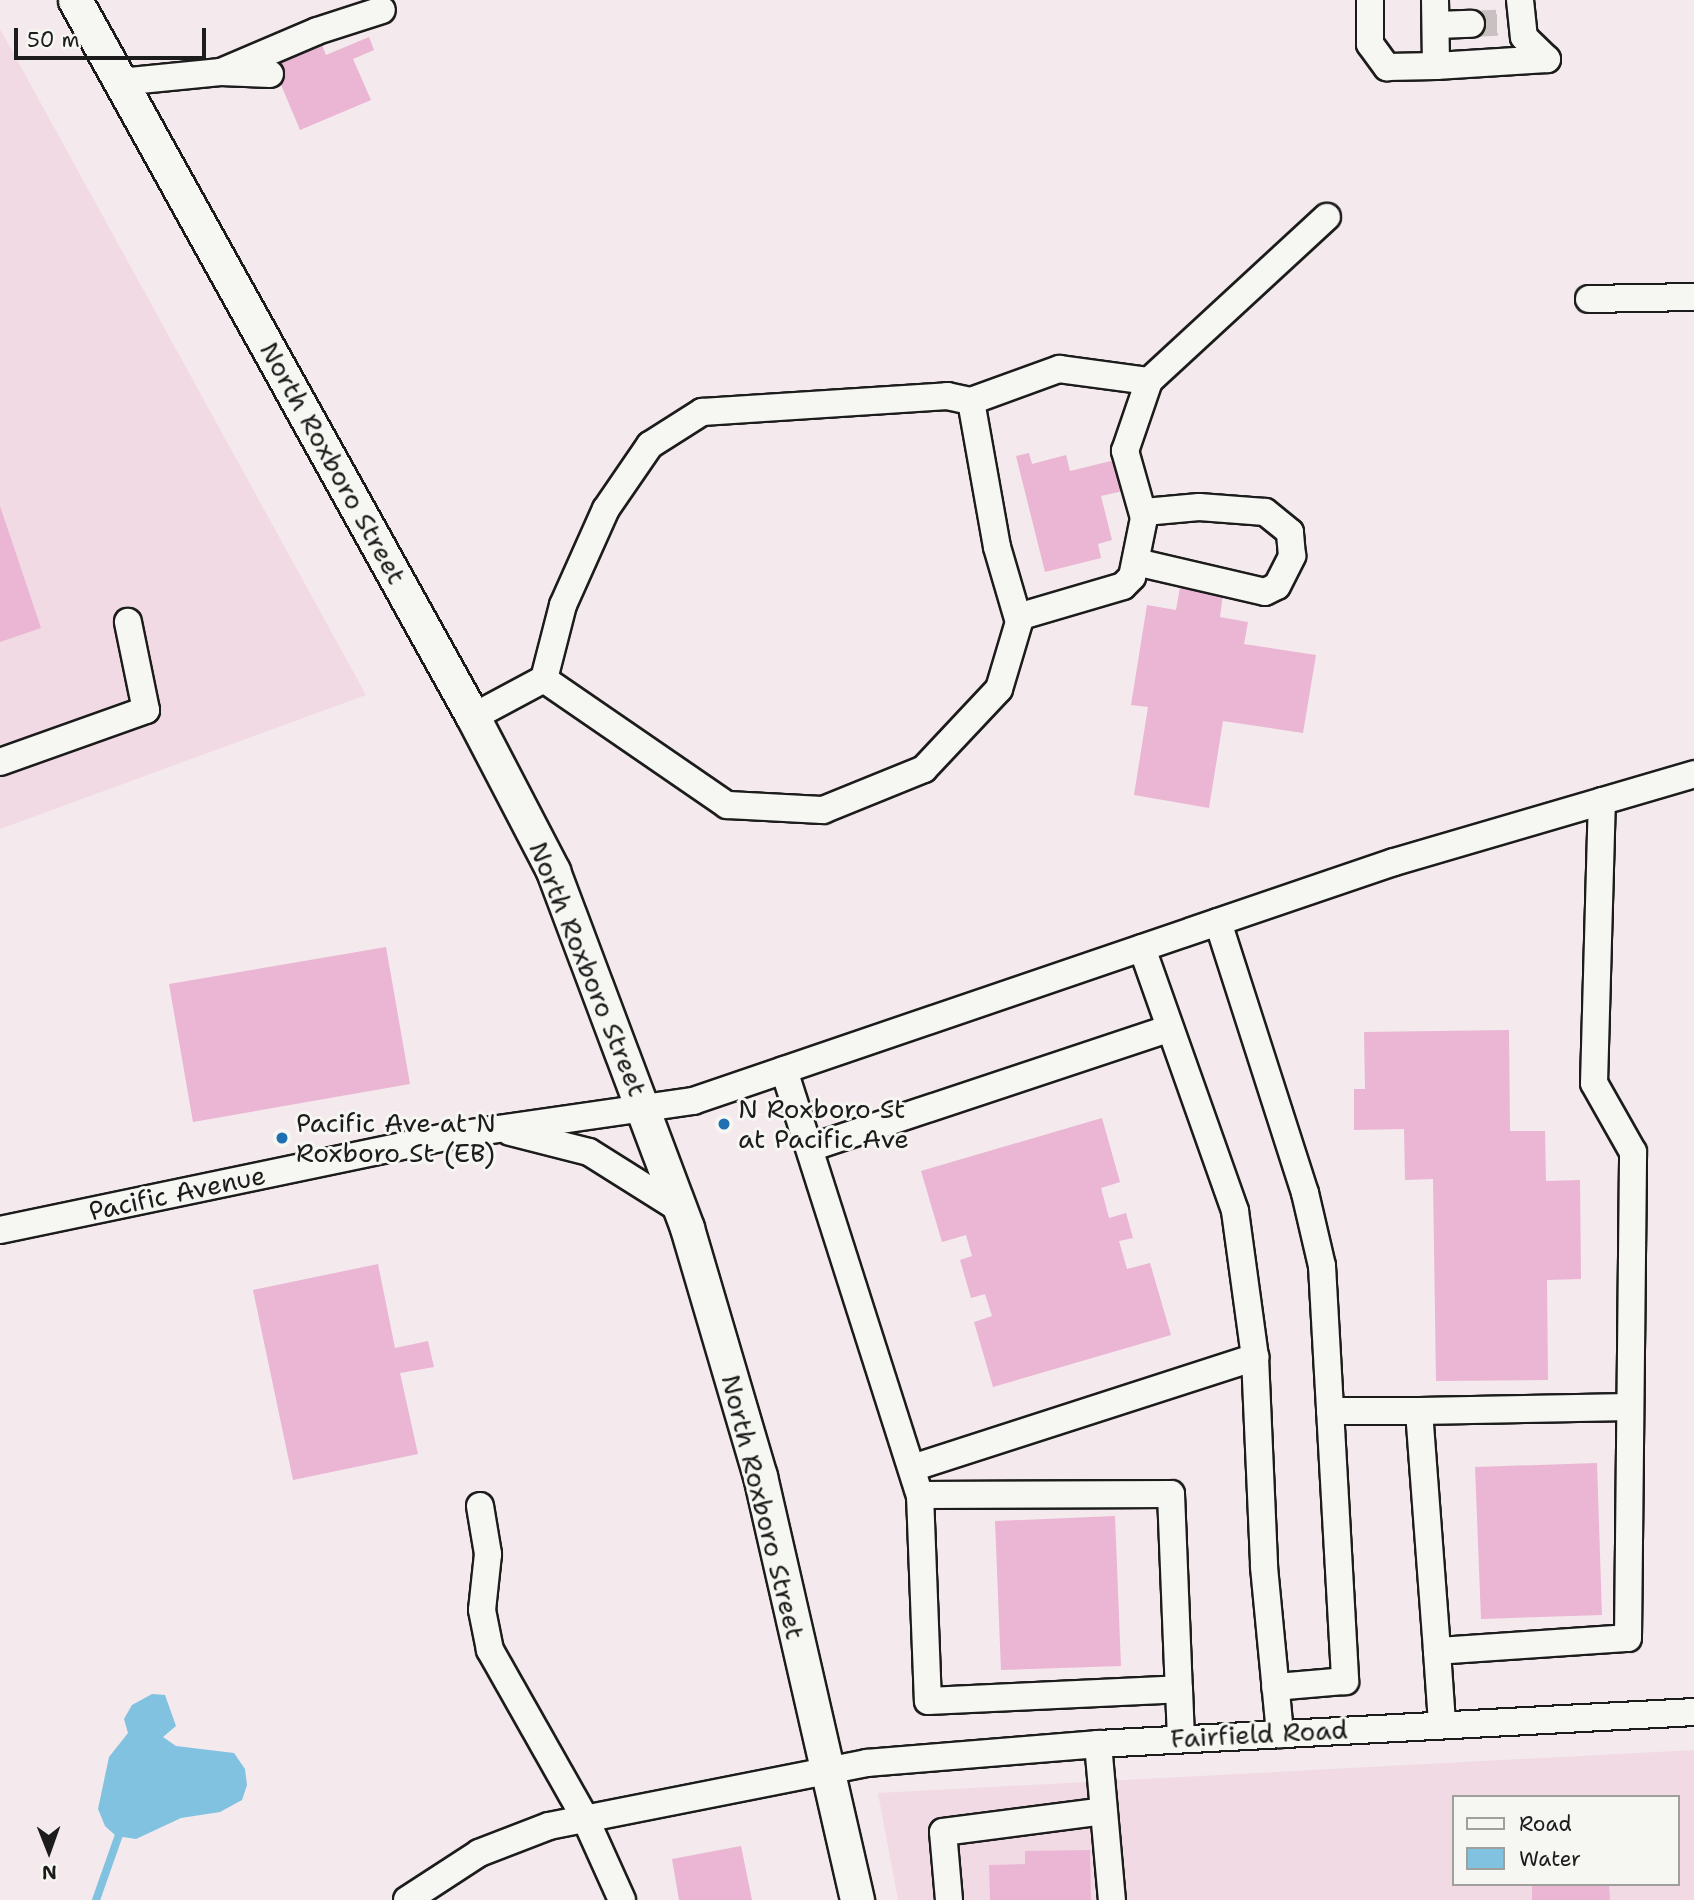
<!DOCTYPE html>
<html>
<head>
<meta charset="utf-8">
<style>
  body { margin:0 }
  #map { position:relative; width:1694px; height:1900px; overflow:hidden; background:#f4e9ec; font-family:"Shantell Sans",sans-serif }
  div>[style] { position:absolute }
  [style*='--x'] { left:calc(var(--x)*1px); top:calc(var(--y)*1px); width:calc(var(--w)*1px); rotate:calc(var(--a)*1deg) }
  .built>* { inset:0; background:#f1dae4 }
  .water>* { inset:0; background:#81c2e1 }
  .stream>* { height:8px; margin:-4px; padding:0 4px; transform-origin:4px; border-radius:4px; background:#81c2e1 }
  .building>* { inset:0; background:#eab6d3 }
  .minor-tunnel>* { height:26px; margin-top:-13px; transform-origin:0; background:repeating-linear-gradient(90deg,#c9c0c2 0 26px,transparent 0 39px) }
  .roads { filter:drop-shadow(2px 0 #1c1c1c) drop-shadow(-2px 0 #1c1c1c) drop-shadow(0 2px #1c1c1c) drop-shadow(0 -2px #1c1c1c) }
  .minor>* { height:26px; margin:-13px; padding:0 13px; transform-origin:13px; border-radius:13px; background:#f6f6f2 }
  .major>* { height:33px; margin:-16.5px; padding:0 16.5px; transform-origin:16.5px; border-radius:16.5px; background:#f6f6f2 }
  .dots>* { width:19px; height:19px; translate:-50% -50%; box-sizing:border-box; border:4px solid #f6f6f2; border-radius:50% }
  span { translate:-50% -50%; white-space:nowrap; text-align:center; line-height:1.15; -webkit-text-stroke:6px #f6f6f2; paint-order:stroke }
  .street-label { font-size:26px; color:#1c1c1c }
  .poi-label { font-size:26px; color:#1c1c1c }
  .left { translate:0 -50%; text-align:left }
  .legend { position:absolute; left:1452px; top:1795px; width:228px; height:91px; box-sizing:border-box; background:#f6f6f2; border:2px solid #9f9f9c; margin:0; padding:9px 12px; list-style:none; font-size:21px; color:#1c1c1c }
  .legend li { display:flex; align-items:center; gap:14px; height:35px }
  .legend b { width:35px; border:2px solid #9f9f9c }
  .north { position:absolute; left:14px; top:1816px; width:70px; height:70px; -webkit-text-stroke:5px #f6f6f2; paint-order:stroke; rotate:179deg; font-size:19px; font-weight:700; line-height:28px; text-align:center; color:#1c1c1c }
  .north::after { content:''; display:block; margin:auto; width:24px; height:32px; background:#1c1c1c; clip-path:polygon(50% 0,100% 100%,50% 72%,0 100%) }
  .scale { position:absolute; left:14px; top:28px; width:192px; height:32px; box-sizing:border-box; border:4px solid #1c1c1c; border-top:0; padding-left:9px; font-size:21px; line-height:24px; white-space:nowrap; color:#1c1c1c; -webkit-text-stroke:5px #f6f6f2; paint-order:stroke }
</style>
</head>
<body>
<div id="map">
  <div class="built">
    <div style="clip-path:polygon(0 29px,366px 695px,0 829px)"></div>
    <div style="clip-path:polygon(evenodd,1694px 1750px,1694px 1900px,898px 1900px,878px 1793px,1694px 1750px,1454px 1797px,1678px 1797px,1678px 1884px,1454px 1884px,1454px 1797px)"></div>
  </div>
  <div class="water">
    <div style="clip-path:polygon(152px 1694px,165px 1695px,176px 1726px,163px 1737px,176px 1746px,234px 1753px,245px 1769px,247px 1785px,242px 1800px,220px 1812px,181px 1818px,136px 1839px,116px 1836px,105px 1826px,98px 1809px,109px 1757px,128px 1733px,124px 1719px,132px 1705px)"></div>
  </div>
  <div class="stream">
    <div style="--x:96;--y:1900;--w:75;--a:-70.6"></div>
  </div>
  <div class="building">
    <div style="clip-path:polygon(369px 37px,374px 50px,353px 59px,371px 100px,300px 130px,271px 61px,320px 40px,326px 55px)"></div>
    <div style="clip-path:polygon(1029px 453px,1032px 464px,1066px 455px,1070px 471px,1115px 460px,1123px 491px,1101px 496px,1112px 540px,1098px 544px,1101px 558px,1045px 572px,1016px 456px)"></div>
    <div style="clip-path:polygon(0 506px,41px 628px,0 642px)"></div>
    <div style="clip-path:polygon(1180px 587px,1223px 594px,1220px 617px,1248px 622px,1244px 644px,1316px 655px,1303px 733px,1223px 721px,1209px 808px,1134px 795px,1148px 707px,1131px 705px,1147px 605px,1176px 610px)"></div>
    <div style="clip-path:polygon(386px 947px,410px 1084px,193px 1122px,169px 984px)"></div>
    <div style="clip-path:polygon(1509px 1030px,1510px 1131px,1545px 1131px,1546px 1181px,1580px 1180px,1581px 1279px,1547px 1280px,1548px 1380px,1436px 1381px,1433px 1179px,1405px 1180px,1404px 1129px,1354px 1130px,1354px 1089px,1365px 1089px,1364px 1032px)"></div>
    <div style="clip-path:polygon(1102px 1118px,1120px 1182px,1101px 1188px,1109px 1218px,1126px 1213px,1133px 1238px,1119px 1241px,1127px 1269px,1150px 1263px,1171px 1335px,993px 1387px,974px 1322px,992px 1316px,985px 1294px,971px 1298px,960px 1260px,972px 1256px,966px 1235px,942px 1242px,921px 1171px)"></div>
    <div style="clip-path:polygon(378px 1264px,395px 1348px,428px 1341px,434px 1367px,400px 1373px,418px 1454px,293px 1480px,253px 1290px)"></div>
    <div style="clip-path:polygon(1597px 1463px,1602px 1615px,1481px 1619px,1475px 1467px)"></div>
    <div style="clip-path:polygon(1115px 1516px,1121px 1666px,1001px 1670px,995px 1521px)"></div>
    <div style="clip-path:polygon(741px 1846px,752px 1900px,679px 1900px,672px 1859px)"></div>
    <div style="clip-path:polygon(1090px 1850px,1091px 1900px,990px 1900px,989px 1865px,1025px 1864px,1025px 1851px)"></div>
    <div style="clip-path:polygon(1532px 1884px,1609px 1884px,1610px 1900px,1532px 1900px)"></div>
  </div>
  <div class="minor-tunnel">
    <div style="--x:1471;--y:24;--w:35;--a:-3"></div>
  </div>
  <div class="roads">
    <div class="minor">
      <div style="--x:1370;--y:0;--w:44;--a:90"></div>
      <div style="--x:1370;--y:44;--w:29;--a:54"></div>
      <div style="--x:1387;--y:67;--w:49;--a:-1.2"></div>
      <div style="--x:1435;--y:0;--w:66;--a:89.1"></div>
      <div style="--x:1436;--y:66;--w:111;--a:-3.6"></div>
      <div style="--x:1520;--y:0;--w:37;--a:84"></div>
      <div style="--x:1524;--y:37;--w:32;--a:44"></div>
      <div style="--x:1436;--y:25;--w:35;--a:-2"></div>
      <div style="--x:221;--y:72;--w:104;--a:-23.1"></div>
      <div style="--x:317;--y:31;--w:68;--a:-17.9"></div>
      <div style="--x:120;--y:82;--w:101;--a:-5.7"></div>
      <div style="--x:221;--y:72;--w:49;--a:2.3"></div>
      <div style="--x:1589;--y:299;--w:105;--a:-1.1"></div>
      <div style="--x:971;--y:401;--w:94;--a:-20"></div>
      <div style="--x:1059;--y:369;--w:91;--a:7.6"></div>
      <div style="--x:1149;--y:381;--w:242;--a:-42.7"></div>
      <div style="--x:1136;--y:562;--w:132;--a:13.1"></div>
      <div style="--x:1265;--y:592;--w:13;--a:-27"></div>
      <div style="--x:1277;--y:586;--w:34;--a:-63"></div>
      <div style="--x:1292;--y:556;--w:24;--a:-95"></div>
      <div style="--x:1290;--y:532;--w:32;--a:-141"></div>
      <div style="--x:1265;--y:512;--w:66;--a:-175.7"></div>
      <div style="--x:1199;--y:507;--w:55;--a:174.8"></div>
      <div style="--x:1018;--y:617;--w:109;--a:-16.4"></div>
      <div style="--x:1123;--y:586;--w:13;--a:-45"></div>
      <div style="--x:1132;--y:577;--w:60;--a:-78.5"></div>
      <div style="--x:1144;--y:518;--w:70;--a:-105.8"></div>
      <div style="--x:1125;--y:451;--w:74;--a:-71.1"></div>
      <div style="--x:473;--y:717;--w:81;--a:-28.2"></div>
      <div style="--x:544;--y:679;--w:76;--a:-75.6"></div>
      <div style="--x:563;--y:605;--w:105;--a:-65.9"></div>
      <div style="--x:606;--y:509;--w:78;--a:-55.5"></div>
      <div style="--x:650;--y:445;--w:62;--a:-32.4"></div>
      <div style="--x:702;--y:412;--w:246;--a:-3.7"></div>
      <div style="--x:947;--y:396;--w:25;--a:12"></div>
      <div style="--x:971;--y:401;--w:148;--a:79.9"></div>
      <div style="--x:997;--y:547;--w:78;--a:73.7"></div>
      <div style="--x:1019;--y:622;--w:70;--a:106.6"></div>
      <div style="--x:999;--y:689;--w:110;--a:133.2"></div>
      <div style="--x:924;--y:769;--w:109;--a:157.9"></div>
      <div style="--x:823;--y:810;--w:96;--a:-177"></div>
      <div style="--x:727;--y:805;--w:222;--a:-145.5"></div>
      <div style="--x:0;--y:762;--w:155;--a:-19.6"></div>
      <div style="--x:146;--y:710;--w:90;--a:-101.6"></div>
      <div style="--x:1218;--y:922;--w:285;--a:72.2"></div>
      <div style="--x:1305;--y:1193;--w:75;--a:76.9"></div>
      <div style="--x:1322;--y:1266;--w:416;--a:86.8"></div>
      <div style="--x:1345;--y:1681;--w:70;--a:175.1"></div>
      <div style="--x:1142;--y:948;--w:279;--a:70.5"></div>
      <div style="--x:1235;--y:1211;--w:147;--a:82.2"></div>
      <div style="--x:1255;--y:1357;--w:210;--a:87.5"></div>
      <div style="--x:1264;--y:1567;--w:168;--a:84.5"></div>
      <div style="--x:784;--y:1070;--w:446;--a:72.3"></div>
      <div style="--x:920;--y:1495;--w:206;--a:87.8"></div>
      <div style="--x:928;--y:1701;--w:251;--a:-2.7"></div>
      <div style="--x:1179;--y:1689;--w:50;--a:87.7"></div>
      <div style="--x:510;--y:1132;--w:81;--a:14.2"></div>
      <div style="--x:589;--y:1152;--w:109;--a:32.2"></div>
      <div style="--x:810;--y:1148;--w:379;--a:-18.4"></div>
      <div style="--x:0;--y:1230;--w:460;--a:-11.8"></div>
      <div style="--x:450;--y:1136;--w:246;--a:-8.2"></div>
      <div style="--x:693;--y:1101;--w:741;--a:-18.83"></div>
      <div style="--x:1394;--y:862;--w:313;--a:-16.3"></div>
      <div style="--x:1330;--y:1411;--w:89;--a:0"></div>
      <div style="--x:1419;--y:1411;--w:241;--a:85.7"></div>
      <div style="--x:1419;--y:1411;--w:211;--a:-1.1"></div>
      <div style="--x:912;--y:1468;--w:361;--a:-17.9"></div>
      <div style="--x:920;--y:1495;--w:251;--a:-0.2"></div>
      <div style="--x:1171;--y:1494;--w:195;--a:87.7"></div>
      <div style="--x:480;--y:1506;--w:49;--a:80.5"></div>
      <div style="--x:488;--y:1554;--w:56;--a:96.1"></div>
      <div style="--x:482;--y:1610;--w:41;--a:78.7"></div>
      <div style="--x:490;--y:1650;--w:193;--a:60.5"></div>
      <div style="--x:585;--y:1818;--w:90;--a:65.7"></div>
      <div style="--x:1442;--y:1723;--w:72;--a:-94"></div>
      <div style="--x:1437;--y:1651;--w:191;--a:-3.9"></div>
      <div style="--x:1628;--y:1638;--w:486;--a:-89.4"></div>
      <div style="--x:1633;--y:1152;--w:79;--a:-119.5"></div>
      <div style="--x:1594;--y:1083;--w:282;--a:-88.4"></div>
      <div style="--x:1098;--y:1744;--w:157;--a:84.9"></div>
      <div style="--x:407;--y:1900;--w:86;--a:-33.1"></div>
      <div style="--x:479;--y:1853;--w:75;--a:-21.1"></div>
      <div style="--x:549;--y:1826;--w:324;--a:-11.2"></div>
      <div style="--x:867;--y:1763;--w:232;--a:-4.7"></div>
      <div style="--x:1098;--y:1744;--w:597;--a:-3.07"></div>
      <div style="--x:949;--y:1900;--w:68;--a:-95"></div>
      <div style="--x:943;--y:1832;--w:162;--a:-7.4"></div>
    </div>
    <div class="major">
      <div style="--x:75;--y:0;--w:820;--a:60.97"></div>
      <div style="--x:473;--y:717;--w:174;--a:62.5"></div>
      <div style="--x:553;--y:871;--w:381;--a:69.4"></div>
      <div style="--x:687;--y:1228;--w:259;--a:73.6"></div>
      <div style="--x:760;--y:1476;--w:435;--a:77.1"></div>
    </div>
  </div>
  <div class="dots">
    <div style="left:724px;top:1124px;background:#1f6fb2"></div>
    <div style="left:282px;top:1138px;background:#1f6fb2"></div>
  </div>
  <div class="street-label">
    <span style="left:333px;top:463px;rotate:61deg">North Roxboro Street</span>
    <span style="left:588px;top:969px;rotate:68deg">North Roxboro Street</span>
    <span style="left:177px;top:1193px;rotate:-12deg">Pacific Avenue</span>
    <span style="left:763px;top:1507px;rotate:76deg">North Roxboro Street</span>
    <span style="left:1259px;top:1734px;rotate:-3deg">Fairfield Road</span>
  </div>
  <div class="poi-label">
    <span class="left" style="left:738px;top:1124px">N Roxboro St<br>at Pacific Ave</span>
    <span class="left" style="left:296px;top:1138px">Pacific Ave at N<br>Roxboro St (EB)</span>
  </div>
  <ul class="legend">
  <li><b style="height:9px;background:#f6f6f2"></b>Road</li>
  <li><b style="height:19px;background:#81c2e1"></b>Water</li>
  </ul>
  <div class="north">N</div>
  <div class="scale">50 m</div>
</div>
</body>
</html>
